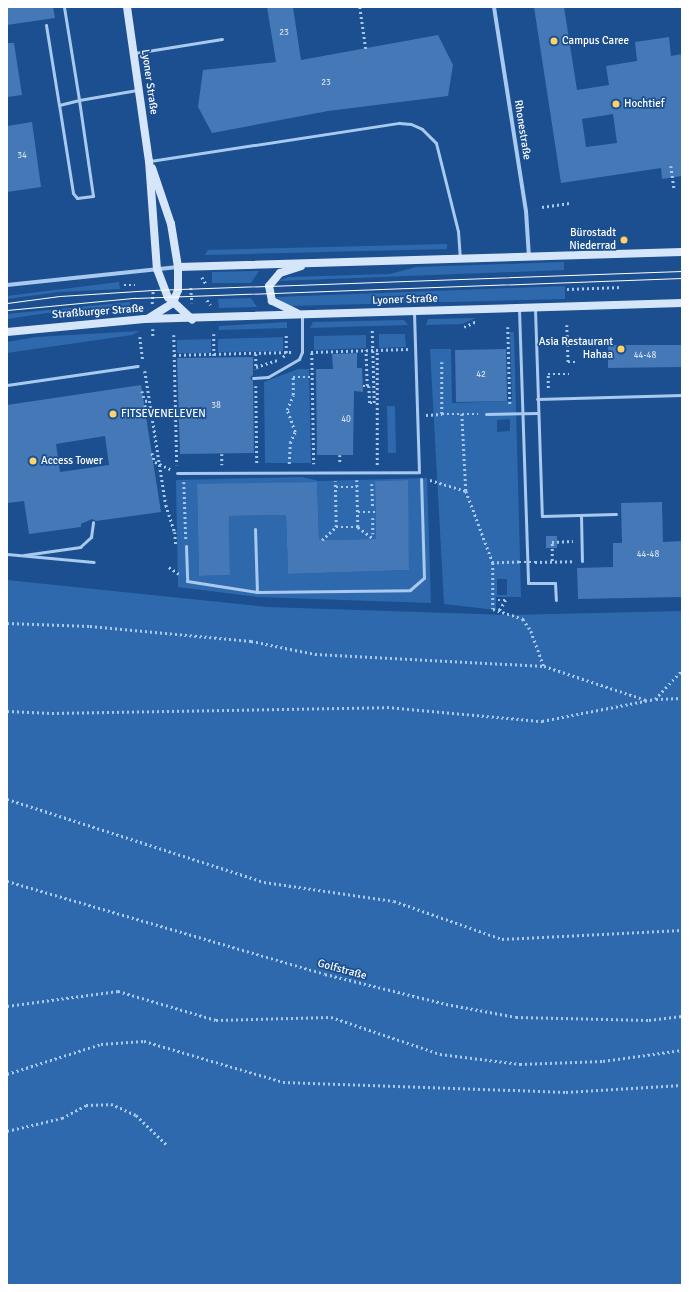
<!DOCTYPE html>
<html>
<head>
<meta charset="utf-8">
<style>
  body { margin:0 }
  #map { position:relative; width:689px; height:1292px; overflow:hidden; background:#1b4f8f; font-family:Signika,sans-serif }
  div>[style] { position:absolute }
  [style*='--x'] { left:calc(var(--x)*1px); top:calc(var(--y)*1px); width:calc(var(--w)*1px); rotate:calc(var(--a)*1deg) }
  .green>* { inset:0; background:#2e69ad }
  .building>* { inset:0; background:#4478b7 }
  .path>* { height:2.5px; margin-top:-1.25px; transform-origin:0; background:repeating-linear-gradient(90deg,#a9c9ee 0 2px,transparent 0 5px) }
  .lane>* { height:3px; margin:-1.5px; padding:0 1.5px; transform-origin:1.5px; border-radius:1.5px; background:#a9c9ee }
  .street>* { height:4px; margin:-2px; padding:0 2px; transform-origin:2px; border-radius:2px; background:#a9c9ee }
  .secondary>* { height:8px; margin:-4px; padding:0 4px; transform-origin:4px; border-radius:4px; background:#d6e6fa }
  .tram>* { height:1px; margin:-0.5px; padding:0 0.5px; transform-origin:0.5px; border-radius:0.5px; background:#fff }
  .path-bridge>* { height:2.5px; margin-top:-1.25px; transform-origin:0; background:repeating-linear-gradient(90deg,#a9c9ee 0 2px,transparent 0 5px) }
  .dots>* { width:11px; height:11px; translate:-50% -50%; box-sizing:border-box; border:2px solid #1b4f8f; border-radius:50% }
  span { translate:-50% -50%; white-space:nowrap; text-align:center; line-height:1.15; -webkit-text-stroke:3.5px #1b4f8f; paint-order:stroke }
  .number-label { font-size:9px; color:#d0dded }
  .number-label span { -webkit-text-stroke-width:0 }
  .poi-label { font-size:11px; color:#fff }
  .left { translate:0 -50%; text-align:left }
  .right { translate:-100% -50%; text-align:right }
  .street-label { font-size:11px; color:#fff }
  .frame { position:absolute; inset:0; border:8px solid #fff; pointer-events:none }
</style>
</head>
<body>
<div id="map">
  <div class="green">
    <div style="clip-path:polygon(447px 244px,447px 249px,205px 255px,208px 250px)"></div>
    <div style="clip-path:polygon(564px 262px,564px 270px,278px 281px,288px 277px,390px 274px,416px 267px)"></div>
    <div style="clip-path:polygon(259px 271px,251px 283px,212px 283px,212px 272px)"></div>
    <div style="clip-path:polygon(119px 282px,120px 289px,59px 292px,7px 299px,7px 296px)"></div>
    <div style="clip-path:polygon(565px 286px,565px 299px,288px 306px,276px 297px)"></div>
    <div style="clip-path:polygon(251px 298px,257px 307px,219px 308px,218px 299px)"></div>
    <div style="clip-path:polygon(130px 302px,130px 309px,47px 313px,7px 319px,7px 314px)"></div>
    <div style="clip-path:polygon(476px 318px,462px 324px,426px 325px,428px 319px)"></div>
    <div style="clip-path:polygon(404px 320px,408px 325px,310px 328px,313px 322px)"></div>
    <div style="clip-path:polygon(287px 322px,287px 328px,219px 330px,219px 326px)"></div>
    <div style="clip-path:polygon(140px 331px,132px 335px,7px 353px,7px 342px,36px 337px)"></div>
    <div style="clip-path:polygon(evenodd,510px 332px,514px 332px,521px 597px,496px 597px,496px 610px,444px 604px,430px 349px,451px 349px,452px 403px,512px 401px,510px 332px,510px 419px,510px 431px,497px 432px,497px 420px,510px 419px,510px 332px,497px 579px,507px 579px,507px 595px,497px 595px,497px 579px)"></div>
    <div style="clip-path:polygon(379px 334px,405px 334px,406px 347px,379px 348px)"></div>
    <div style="clip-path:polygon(366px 335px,366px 348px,314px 350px,314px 336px)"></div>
    <div style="clip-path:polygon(283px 337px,283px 351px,218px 352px,218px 339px)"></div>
    <div style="clip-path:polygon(211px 339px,211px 353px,177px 353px,177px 340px)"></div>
    <div style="clip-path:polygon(298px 369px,309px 369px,311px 463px,265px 463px,264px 382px)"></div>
    <div style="clip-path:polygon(387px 406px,395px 406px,396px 453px,388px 453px)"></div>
    <div style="clip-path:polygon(evenodd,302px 477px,319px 481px,427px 478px,431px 603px,257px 597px,178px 587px,176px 480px,302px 477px,407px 480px,409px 570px,288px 574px,286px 515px,229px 516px,230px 575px,199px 576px,197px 485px,317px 482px,319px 540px,376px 539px,375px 481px,407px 480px)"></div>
    <div style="clip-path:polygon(7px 580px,267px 607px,510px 615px,682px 611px,682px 1285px,7px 1285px)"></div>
  </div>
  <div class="building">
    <div style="clip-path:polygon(7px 7px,53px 7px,55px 18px,7px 25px)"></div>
    <div style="clip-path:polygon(267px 7px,293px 7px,301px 60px,438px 35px,453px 65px,448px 96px,328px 111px,212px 133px,198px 107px,203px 70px,276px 62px)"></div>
    <div style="clip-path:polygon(evenodd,534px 7px,564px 7px,577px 90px,609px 85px,606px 66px,637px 61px,635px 42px,669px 37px,671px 56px,682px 54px,682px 176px,662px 179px,661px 168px,561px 183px,534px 7px,613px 114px,617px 143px,586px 147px,582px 119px,613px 114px)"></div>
    <div style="clip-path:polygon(7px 43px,14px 43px,22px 95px,7px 97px)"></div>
    <div style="clip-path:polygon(32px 122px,41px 187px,7px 192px,7px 126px)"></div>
    <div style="clip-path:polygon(608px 345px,682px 345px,682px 367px,608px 368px)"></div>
    <div style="clip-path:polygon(506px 349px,507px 401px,456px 402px,455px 350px)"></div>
    <div style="clip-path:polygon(357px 353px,357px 368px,362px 368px,363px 392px,354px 391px,353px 455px,317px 455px,316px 369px,333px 369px,332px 354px)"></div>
    <div style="clip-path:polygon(253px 357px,253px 375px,250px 378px,253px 381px,254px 453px,180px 454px,177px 358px)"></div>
    <div style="clip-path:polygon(evenodd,141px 385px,161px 512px,96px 521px,92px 519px,81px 524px,81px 527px,29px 534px,24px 501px,7px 503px,7px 405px,141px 385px,105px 436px,109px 465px,60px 472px,56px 444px,105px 436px)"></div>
    <div style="clip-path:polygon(408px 480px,409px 570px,288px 574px,286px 515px,229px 516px,230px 575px,199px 576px,197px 484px,317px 482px,319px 540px,376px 539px,375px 481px)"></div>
    <div style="clip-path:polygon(662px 502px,663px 542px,682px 541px,682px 597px,578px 599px,577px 568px,613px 567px,613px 543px,622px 543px,621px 503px)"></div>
    <div style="clip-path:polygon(546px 536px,557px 536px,557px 548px,546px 548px)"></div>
  </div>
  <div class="path">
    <div style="--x:360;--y:7;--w:42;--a:81.9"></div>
    <div style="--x:671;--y:166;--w:22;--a:82"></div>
    <div style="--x:542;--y:207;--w:28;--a:-8"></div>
    <div style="--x:202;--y:277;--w:8;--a:60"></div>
    <div style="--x:124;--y:285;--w:11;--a:0"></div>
    <div style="--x:191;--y:288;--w:15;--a:86"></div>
    <div style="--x:567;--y:289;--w:55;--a:-2.1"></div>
    <div style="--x:207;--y:300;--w:6;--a:51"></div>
    <div style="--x:152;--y:304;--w:13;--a:-86"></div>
    <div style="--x:136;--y:306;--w:8;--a:0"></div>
    <div style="--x:567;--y:325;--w:37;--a:88"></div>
    <div style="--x:568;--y:362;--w:10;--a:0"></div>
    <div style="--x:464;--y:327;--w:14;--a:-25"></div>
    <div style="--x:508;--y:327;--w:79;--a:88.5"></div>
    <div style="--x:153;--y:329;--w:7;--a:90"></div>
    <div style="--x:214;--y:334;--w:23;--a:90"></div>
    <div style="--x:174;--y:335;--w:130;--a:88.7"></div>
    <div style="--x:140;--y:337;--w:23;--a:83"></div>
    <div style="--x:311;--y:352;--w:97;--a:-1.8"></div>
    <div style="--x:312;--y:353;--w:111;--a:89"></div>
    <div style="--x:256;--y:354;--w:15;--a:90"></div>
    <div style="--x:174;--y:355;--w:118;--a:-1.5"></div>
    <div style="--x:283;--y:357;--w:5;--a:-53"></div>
    <div style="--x:286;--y:353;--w:20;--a:-90"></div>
    <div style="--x:442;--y:362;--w:52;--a:90"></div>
    <div style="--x:442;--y:414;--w:36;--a:0"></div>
    <div style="--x:256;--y:367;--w:22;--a:-18"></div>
    <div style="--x:145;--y:371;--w:136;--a:81.1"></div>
    <div style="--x:166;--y:505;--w:28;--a:72"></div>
    <div style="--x:175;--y:532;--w:14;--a:86"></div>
    <div style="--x:256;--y:386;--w:79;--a:89.3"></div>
    <div style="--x:363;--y:386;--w:4;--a:0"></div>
    <div style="--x:367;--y:386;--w:36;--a:-92"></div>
    <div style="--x:367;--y:386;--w:2;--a:0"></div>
    <div style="--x:369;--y:386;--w:17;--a:87"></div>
    <div style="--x:370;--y:403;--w:4;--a:0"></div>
    <div style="--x:374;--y:403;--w:73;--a:-91.6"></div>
    <div style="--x:548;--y:388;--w:14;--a:-90"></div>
    <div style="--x:548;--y:374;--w:21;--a:0"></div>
    <div style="--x:142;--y:391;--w:10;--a:73"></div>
    <div style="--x:145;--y:401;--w:5;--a:-11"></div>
    <div style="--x:145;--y:405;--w:11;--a:75"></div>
    <div style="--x:148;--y:416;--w:4;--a:0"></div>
    <div style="--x:462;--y:414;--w:77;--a:87"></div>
    <div style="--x:466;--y:491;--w:77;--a:69.4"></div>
    <div style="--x:426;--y:415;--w:16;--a:-4"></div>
    <div style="--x:152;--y:453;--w:9;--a:72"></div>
    <div style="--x:155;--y:462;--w:17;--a:25"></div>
    <div style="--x:222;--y:454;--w:11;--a:90"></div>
    <div style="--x:340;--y:455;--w:8;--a:90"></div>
    <div style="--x:289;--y:464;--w:21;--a:-87"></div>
    <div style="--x:290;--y:443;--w:12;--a:-66"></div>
    <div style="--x:295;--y:432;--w:23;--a:-110"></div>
    <div style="--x:287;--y:410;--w:16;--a:-68"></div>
    <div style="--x:293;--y:395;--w:18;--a:-90"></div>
    <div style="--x:293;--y:377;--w:20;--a:0"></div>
    <div style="--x:377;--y:465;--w:115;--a:-90"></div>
    <div style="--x:357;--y:480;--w:47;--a:88.8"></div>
    <div style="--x:358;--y:527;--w:20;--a:37"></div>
    <div style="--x:430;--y:480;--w:38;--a:17"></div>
    <div style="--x:184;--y:482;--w:57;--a:88"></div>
    <div style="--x:372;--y:484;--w:23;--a:88"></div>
    <div style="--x:336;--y:487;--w:21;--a:0"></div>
    <div style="--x:358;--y:512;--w:18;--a:0"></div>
    <div style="--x:373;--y:518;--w:16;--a:90"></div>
    <div style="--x:336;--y:527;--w:22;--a:0"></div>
    <div style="--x:322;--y:540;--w:19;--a:-43"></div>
    <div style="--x:336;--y:527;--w:46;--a:-91.2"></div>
    <div style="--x:552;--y:561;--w:19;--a:-90"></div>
    <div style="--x:552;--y:542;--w:21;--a:-3"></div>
    <div style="--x:519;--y:562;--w:26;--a:178"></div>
    <div style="--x:493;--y:563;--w:46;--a:90"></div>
    <div style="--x:493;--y:609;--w:32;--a:18"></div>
    <div style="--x:523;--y:619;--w:14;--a:56"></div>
    <div style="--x:531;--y:631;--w:37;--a:70"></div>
    <div style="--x:535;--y:562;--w:39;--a:-1"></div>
    <div style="--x:169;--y:567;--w:12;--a:35"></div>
    <div style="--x:498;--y:600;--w:8;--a:0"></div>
    <div style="--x:506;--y:600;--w:13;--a:122"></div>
    <div style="--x:7;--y:623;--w:83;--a:2.1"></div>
    <div style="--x:90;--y:626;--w:162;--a:5.3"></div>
    <div style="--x:251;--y:641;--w:65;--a:11.5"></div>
    <div style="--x:315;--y:654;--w:229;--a:3"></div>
    <div style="--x:544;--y:666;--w:108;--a:18.4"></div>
    <div style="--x:656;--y:699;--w:26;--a:-2"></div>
    <div style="--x:7;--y:711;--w:45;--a:2.5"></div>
    <div style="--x:52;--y:713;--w:335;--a:-1"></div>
    <div style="--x:387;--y:707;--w:156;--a:5.2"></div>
    <div style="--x:542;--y:721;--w:115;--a:-11"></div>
    <div style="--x:655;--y:699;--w:40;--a:-47"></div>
    <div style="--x:7;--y:799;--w:270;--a:17.9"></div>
    <div style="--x:264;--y:882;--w:131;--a:8.3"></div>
    <div style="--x:394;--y:901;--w:114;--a:19.4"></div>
    <div style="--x:502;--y:939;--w:180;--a:-2.9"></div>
    <div style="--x:7;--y:881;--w:331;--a:16.3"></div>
    <div style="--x:325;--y:974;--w:125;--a:13.9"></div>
    <div style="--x:446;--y:1004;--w:71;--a:10.5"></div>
    <div style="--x:516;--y:1017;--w:133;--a:1.3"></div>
    <div style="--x:649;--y:1020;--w:33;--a:-7"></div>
    <div style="--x:7;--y:1006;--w:112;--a:-7.7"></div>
    <div style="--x:118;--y:991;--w:102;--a:16.5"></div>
    <div style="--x:216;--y:1020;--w:115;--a:-1.5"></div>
    <div style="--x:331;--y:1017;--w:115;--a:18.7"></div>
    <div style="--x:440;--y:1054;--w:81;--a:7.1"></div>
    <div style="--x:520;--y:1064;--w:83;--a:-2.1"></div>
    <div style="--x:603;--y:1061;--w:80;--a:-7.9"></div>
    <div style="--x:7;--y:1074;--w:99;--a:-17.7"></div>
    <div style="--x:101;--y:1044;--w:43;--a:-4"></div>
    <div style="--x:144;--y:1041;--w:145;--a:16.4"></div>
    <div style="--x:283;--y:1082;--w:283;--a:2"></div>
    <div style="--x:566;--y:1092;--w:116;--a:-3.5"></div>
    <div style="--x:7;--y:1131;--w:57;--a:-13.3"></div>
    <div style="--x:62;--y:1118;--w:27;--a:-28"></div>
    <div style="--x:86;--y:1105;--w:25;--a:-2"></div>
    <div style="--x:111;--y:1104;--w:27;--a:24"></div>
    <div style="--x:136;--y:1115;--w:42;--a:44"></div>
  </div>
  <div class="lane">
    <div style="--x:64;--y:7;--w:94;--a:80.8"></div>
    <div style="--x:79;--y:100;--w:59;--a:-9.8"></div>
    <div style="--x:46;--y:25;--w:81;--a:80.8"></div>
    <div style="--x:59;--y:105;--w:21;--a:-14"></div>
    <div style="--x:79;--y:100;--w:97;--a:81.7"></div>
    <div style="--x:93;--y:196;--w:16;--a:173"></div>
    <div style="--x:77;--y:198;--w:6;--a:-129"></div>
    <div style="--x:73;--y:193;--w:89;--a:-99"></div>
    <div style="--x:135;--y:53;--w:88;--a:-9.1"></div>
    <div style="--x:150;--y:161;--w:252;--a:-8.7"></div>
    <div style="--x:399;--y:123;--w:12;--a:5"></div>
    <div style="--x:411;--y:124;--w:12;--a:24"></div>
    <div style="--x:422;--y:129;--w:20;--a:45"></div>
    <div style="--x:436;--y:143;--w:91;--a:76"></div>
    <div style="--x:458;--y:231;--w:26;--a:86"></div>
    <div style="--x:519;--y:309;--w:274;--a:88.1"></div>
    <div style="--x:528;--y:583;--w:27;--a:0"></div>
    <div style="--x:555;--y:583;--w:17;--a:87"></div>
    <div style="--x:535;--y:309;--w:207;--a:88.1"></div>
    <div style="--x:542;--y:516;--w:74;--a:-1.5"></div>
    <div style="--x:253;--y:378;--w:15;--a:-4"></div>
    <div style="--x:268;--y:377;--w:36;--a:-30"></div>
    <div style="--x:299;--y:359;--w:8;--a:-67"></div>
    <div style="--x:302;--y:352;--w:37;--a:-90"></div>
    <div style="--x:7;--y:385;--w:132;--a:-8.3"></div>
    <div style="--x:537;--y:399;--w:145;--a:-1.6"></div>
    <div style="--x:486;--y:414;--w:52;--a:-1.1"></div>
    <div style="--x:177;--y:473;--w:242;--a:-0.2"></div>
    <div style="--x:419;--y:472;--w:159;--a:-91.8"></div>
    <div style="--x:581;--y:515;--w:46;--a:88.8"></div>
    <div style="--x:255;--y:529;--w:63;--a:88.2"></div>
    <div style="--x:186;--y:546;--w:35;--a:88"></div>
    <div style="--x:187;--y:581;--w:71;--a:8.9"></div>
    <div style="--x:257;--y:592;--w:153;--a:-0.7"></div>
    <div style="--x:410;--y:590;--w:18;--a:-41"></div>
    <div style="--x:424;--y:578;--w:99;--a:-91.7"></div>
    <div style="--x:7;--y:554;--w:87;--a:5.3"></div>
    <div style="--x:24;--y:555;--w:57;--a:-8.1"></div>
    <div style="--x:80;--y:547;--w:15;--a:-42"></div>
    <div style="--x:91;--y:537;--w:15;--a:-82"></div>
  </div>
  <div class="street">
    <div style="--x:494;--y:7;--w:206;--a:81.1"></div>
    <div style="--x:526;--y:211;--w:46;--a:86.3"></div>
    <div style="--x:7;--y:285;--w:172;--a:-6"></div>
  </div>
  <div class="secondary">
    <div style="--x:127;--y:7;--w:156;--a:81.9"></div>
    <div style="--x:149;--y:161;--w:108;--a:85.8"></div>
    <div style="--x:157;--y:269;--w:30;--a:69"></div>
    <div style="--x:168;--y:297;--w:33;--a:43"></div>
    <div style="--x:178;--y:267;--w:504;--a:-1.7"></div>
    <div style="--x:297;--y:313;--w:28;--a:-154"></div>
    <div style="--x:272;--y:301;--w:15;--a:-101"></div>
    <div style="--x:269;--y:286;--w:17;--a:-50"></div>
    <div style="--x:280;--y:273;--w:22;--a:-18"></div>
    <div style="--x:149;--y:318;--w:28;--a:-32"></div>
    <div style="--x:173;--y:303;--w:14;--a:-69"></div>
    <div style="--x:178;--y:290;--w:23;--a:-90"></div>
    <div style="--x:178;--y:267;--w:44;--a:-99.2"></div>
    <div style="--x:171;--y:224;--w:59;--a:-108.7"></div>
    <div style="--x:7;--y:332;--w:138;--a:-5.4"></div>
    <div style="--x:144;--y:319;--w:538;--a:-1.7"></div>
  </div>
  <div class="tram">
    <div style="--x:7;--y:303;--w:53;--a:-7.5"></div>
    <div style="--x:60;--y:296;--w:93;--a:-3.7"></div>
    <div style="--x:153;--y:290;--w:529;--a:-2.06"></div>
    <div style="--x:7;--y:310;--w:129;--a:-5.4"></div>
    <div style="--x:135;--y:298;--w:547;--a:-2.09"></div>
  </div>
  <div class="path-bridge">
    <div style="--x:519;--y:562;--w:16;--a:0"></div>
  </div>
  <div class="dots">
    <div style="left:554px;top:41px;background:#ffd166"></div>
    <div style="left:616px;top:104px;background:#ffd166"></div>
    <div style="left:624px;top:240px;background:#ffd166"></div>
    <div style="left:621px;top:349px;background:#ffd166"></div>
    <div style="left:113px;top:414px;background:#ffd166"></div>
    <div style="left:33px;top:461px;background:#ffd166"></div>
  </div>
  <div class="number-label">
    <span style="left:284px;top:33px">23</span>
    <span style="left:326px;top:83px">23</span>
    <span style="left:22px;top:156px">34</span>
    <span style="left:645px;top:356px">44-48</span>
    <span style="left:481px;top:375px">42</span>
    <span style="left:216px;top:406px">38</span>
    <span style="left:346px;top:420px">40</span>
    <span style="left:648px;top:555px">44-48</span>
  </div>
  <div class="poi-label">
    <span class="left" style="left:562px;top:41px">Campus Caree</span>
    <span class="left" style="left:624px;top:104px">Hochtief</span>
    <span class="right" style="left:616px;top:240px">Bürostadt<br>Niederrad</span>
    <span class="right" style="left:613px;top:349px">Asia Restaurant<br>Hahaa</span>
    <span class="left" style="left:121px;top:414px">FITSEVENELEVEN</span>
    <span class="left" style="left:41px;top:461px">Access Tower</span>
  </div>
  <div class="street-label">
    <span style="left:149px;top:82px;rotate:82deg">Lyoner Straße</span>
    <span style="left:522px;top:130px;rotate:81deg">Rhonestraße</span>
    <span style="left:405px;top:300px;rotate:-2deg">Lyoner Straße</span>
    <span style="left:98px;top:312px;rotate:-4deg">Straßburger Straße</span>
    <span style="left:342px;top:970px;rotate:15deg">Golfstraße</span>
  </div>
  <div class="frame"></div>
</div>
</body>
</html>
